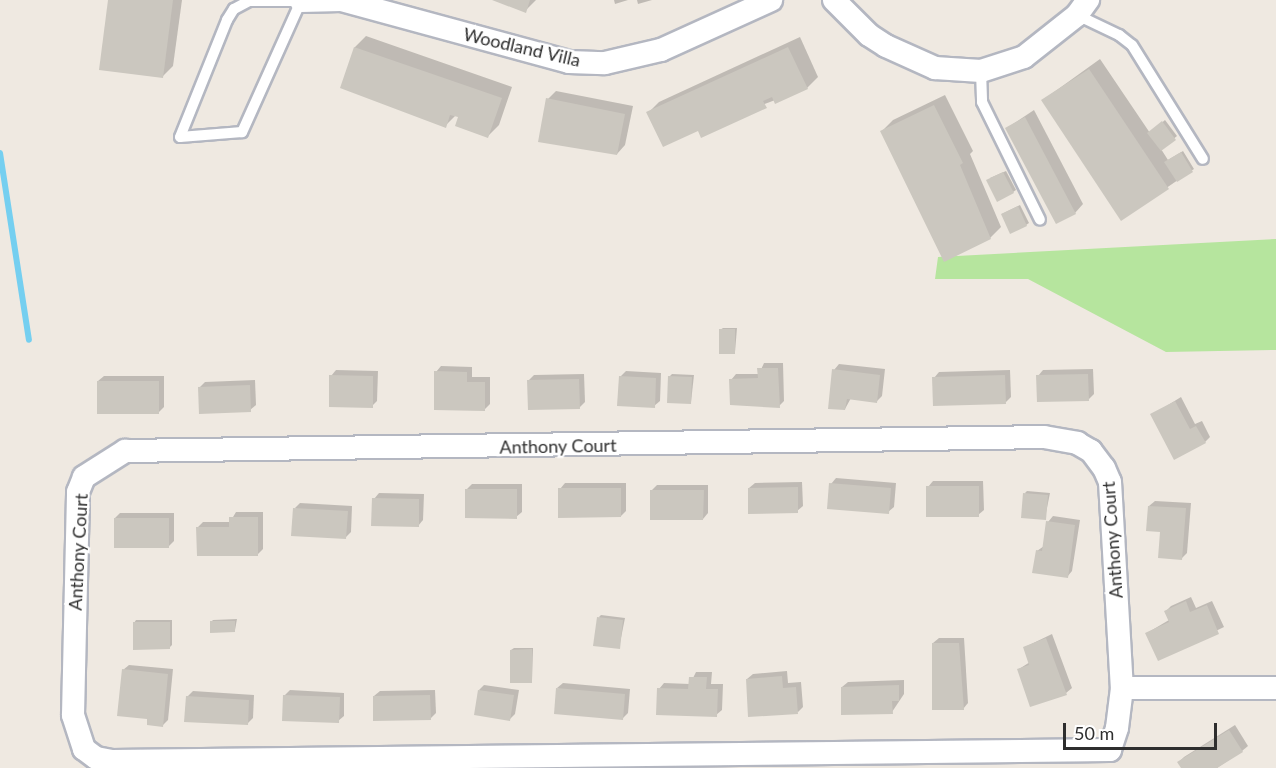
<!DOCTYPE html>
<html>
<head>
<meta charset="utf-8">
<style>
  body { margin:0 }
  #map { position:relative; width:1276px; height:768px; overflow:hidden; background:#efe9e1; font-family:Lato,sans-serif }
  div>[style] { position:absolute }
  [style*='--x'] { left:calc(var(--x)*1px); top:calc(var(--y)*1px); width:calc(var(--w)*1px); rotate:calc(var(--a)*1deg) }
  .green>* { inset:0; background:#b6e59e }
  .shadow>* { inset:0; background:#0003 }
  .stream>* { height:6px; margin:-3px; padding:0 3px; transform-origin:3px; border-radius:3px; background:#75cff0 }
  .building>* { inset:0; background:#cbc7bf }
  .roads { filter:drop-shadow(2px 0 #b4b7c1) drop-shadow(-2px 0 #b4b7c1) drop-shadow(0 2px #b4b7c1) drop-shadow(0 -2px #b4b7c1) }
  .service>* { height:10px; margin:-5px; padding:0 5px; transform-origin:5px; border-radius:5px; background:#fff }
  .minor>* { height:22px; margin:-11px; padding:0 11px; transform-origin:11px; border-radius:11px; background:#fff }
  span { translate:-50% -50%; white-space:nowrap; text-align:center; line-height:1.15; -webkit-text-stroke:4.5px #fff; paint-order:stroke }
  .street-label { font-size:18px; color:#2e2e2e }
  .scale { position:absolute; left:1063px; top:723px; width:154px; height:27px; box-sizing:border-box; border:3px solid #2e2e2e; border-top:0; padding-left:8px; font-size:18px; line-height:21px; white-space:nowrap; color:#2e2e2e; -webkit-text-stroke:4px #fff; paint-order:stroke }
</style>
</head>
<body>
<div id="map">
  <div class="green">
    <div style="clip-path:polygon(1276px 239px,1276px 350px,1166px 352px,1028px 279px,935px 279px,938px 257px)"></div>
  </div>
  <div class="shadow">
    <div style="clip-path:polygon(109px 0,182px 0,173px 66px,162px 77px)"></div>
    <div style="clip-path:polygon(496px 0,536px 0,525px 11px)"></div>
    <div style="clip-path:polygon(614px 0,628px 0,615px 4px)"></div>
    <div style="clip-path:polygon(637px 0,652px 0,638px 4px)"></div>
    <div style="clip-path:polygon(366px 36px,512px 87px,499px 125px,488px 136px,456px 115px,445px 126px,342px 87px,355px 47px)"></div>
    <div style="clip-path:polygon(800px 37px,818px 77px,807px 88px,699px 129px,648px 113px,659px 102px)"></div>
    <div style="clip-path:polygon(1100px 59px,1150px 133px,1165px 120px,1177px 136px,1161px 149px,1168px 160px,1183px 151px,1194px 169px,1121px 219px,1043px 100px)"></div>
    <div style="clip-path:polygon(556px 91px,633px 106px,625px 145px,617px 154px,548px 99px)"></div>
    <div style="clip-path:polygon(945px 95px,973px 151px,970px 154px,1001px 227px,990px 238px,882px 131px,893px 120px)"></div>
    <div style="clip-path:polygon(1034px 110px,1083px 204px,1075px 213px,1007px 128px)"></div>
    <div style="clip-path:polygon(1006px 171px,1016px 190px,1013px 192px,990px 178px)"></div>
    <div style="clip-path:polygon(1020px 205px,1029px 223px,1026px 225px,1002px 214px)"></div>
    <div style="clip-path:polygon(723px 328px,737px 328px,735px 352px,720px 330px)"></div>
    <div style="clip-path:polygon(764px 363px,783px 363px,784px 401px,779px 406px,731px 380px,736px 374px,759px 374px)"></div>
    <div style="clip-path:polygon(839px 364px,885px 369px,882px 396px,877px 401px,851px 398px,845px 409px,834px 370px)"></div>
    <div style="clip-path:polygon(441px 366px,472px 367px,472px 377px,490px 377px,490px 404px,485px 409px,436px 372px)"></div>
    <div style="clip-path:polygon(1093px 369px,1094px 394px,1089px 399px,1038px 376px,1043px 370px)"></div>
    <div style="clip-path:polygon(336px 370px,378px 371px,377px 401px,372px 406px,331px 376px)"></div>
    <div style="clip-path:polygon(1010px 370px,1011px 397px,1006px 402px,934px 378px,939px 372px)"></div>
    <div style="clip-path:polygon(626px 371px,661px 373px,660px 401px,654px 406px,620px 377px)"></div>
    <div style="clip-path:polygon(584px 374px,585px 402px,579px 408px,528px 381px,534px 375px)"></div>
    <div style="clip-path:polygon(672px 374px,694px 375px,691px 402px,669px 377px)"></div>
    <div style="clip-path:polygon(104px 376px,164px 376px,164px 407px,159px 412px,98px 381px)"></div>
    <div style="clip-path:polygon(255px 380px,256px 405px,250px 410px,199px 388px,205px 382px)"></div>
    <div style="clip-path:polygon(1181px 397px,1195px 424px,1202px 421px,1210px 437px,1205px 442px,1152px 415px)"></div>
    <div style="clip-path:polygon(836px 478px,896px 483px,894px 507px,888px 512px,831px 484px)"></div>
    <div style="clip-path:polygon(933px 481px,983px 481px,984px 510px,978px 515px,928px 487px)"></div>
    <div style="clip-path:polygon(802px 482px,803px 506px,797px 511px,749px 488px,755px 483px)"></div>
    <div style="clip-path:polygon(565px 483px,626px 483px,626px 511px,621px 516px,560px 489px)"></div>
    <div style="clip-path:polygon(472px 484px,522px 484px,522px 512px,516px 517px,467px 489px)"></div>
    <div style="clip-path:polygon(657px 485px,708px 485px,708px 513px,703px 519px,652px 490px)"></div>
    <div style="clip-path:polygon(1027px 491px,1050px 493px,1045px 518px,1025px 493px)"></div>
    <div style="clip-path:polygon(379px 493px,424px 494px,423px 520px,418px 526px,374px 499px)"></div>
    <div style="clip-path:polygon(1155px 501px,1191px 503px,1187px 553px,1181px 559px,1149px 506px)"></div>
    <div style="clip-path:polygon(300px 503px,352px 506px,351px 532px,345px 538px,295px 508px)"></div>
    <div style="clip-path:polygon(236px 512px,263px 512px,263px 549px,257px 555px,198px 527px,203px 522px,230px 522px)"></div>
    <div style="clip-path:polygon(120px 513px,174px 513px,174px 541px,169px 546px,115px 518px)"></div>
    <div style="clip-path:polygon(1053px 516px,1080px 520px,1072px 571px,1067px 577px,1037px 551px,1044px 546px,1048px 522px)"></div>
    <div style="clip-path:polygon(1191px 597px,1196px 608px,1212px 601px,1224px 627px,1158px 659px,1147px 633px,1169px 620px,1166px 611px,1171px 606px)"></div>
    <div style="clip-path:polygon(601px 615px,625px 618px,619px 648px,599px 617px)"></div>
    <div style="clip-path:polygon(237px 619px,235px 630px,211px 622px,213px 620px)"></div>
    <div style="clip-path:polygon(136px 620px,172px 620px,172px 645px,169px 648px,134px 623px)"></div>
    <div style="clip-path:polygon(1052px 634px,1072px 688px,1066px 693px,1019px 669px,1030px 662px,1025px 647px)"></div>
    <div style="clip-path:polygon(939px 638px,964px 638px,968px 703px,963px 709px,933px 643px)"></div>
    <div style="clip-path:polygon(514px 648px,533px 648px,532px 681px,511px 650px)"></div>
    <div style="clip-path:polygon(129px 665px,173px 669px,168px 720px,163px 725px,149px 718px,123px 670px)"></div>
    <div style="clip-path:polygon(787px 671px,788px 683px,801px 682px,803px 707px,798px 712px,747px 679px,753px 674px)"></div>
    <div style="clip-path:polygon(696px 672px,712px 672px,711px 684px,723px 684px,722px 710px,716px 715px,659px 689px,664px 683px,690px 684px)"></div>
    <div style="clip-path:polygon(904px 680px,904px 694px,892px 712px,842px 687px,848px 682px)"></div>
    <div style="clip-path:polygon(563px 683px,630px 689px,628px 713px,622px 719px,557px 688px)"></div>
    <div style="clip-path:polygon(484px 685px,519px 690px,515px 714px,510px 719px,479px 690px)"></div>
    <div style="clip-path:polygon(290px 690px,344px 693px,344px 716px,338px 721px,284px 696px)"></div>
    <div style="clip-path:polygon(435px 690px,436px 713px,430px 719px,374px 696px,380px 691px)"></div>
    <div style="clip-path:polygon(193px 691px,254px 695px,253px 718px,247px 724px,187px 697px)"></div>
    <div style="clip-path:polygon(1235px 725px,1248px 746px,1242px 751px,1217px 768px,1182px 768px,1179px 762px,1184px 757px)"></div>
  </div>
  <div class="stream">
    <div style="--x:0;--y:153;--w:189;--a:81.2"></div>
  </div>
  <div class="building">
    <div style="clip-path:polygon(108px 0,173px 0,163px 78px,99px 70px)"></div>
    <div style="clip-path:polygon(492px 0,530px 0,526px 13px)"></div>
    <div style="clip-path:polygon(354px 47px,502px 98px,488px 138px,455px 126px,458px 117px,450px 115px,446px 128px,340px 88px)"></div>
    <div style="clip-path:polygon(788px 47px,808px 89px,775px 104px,772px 97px,763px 101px,767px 108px,701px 138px,698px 131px,663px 147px,646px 112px)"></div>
    <div style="clip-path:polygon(1089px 69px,1169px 189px,1121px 221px,1041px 100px)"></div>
    <div style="clip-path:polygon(546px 98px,625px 114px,617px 155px,538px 142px)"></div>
    <div style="clip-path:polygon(934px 105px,963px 163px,960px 165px,991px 239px,944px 262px,880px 131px)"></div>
    <div style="clip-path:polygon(1025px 117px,1076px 214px,1056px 224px,1005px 128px)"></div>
    <div style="clip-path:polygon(1162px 121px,1176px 140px,1161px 151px,1147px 133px)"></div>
    <div style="clip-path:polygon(1181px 152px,1193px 172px,1177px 182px,1164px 162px)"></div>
    <div style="clip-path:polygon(1003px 172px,1014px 193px,997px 202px,986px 180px)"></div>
    <div style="clip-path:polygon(1018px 206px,1027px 226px,1010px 234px,1001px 214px)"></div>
    <div style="clip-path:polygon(719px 329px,735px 329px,735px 354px,719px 354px)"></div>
    <div style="clip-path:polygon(757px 368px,778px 368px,780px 408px,730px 405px,729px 379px,758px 378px)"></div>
    <div style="clip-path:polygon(832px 369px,880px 375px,877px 403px,847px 399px,845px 410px,828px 409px)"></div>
    <div style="clip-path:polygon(434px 371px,467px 372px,467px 382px,485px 382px,485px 411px,434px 410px)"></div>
    <div style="clip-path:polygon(1088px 374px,1089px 401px,1037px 402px,1036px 375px)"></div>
    <div style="clip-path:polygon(329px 375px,373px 376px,373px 408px,329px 407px)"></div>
    <div style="clip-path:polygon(1005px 375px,1006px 404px,933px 406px,932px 377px)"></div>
    <div style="clip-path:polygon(619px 376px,656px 378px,655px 408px,617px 406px)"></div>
    <div style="clip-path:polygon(668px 376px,692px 377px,691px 404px,667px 403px)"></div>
    <div style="clip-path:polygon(579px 379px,580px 409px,528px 410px,527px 380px)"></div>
    <div style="clip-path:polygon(97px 381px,159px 381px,159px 414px,97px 414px)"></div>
    <div style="clip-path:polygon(250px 385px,251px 412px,199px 414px,198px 387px)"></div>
    <div style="clip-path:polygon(1175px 401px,1190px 429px,1196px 426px,1206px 443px,1174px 460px,1150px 414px)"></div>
    <div style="clip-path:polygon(829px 483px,891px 488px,889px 514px,827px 509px)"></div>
    <div style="clip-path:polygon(926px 486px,979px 486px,979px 517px,926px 517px)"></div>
    <div style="clip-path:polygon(798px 487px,798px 513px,748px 514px,748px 488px)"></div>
    <div style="clip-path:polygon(558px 488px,621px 488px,621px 517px,558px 518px)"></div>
    <div style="clip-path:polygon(465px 489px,517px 489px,517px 519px,465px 518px)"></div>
    <div style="clip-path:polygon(650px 490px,704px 490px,703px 520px,650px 520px)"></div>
    <div style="clip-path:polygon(1023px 493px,1048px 495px,1046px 520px,1021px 518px)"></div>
    <div style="clip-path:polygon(372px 498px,419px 499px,419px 527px,371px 526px)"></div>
    <div style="clip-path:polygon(1148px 506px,1186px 508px,1182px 560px,1158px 558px,1160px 532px,1146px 531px)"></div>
    <div style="clip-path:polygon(293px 508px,348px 511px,346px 539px,291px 536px)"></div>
    <div style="clip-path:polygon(229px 517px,258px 517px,258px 556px,197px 556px,196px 527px,229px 527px)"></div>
    <div style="clip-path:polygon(114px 518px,169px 518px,169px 548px,114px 548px)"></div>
    <div style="clip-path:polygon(1046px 521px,1075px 525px,1068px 578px,1032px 573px,1036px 550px,1042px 551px)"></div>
    <div style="clip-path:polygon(1186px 601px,1190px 612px,1207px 605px,1219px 634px,1158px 661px,1145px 633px,1169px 622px,1164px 611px)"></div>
    <div style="clip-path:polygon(597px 617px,623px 620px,620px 649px,593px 646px)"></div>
    <div style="clip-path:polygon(210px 621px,235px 621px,235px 632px,210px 633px)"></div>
    <div style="clip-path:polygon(133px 622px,170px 622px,170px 649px,133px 650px)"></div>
    <div style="clip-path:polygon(1046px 638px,1067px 695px,1030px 707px,1017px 669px,1029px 665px,1023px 647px)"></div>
    <div style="clip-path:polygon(932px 643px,959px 643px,964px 710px,932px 710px)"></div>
    <div style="clip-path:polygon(532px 649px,532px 683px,510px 683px,510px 650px)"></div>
    <div style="clip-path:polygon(122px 669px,168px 674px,163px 727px,147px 725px,147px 719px,117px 716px)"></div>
    <div style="clip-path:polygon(782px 676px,783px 688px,796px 687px,798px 714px,748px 717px,746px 679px)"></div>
    <div style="clip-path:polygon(689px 677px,707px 677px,706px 689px,718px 689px,717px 717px,656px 715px,657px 688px,688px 689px)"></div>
    <div style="clip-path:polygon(899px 685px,899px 701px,892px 701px,893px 714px,841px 715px,841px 687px)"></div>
    <div style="clip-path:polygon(556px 688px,625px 694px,623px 720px,554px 714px)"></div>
    <div style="clip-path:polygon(478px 690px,514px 695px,510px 721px,474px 715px)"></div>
    <div style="clip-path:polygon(283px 695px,340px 697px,339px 723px,282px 721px)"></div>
    <div style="clip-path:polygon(430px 695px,431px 720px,373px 721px,373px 696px)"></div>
    <div style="clip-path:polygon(186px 696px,249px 700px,248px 725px,184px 722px)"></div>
    <div style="clip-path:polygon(1229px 730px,1243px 752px,1217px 768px,1181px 768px,1177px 762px)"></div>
  </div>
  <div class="roads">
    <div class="service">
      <div style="--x:249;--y:1;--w:52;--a:0"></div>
      <div style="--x:301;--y:1;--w:144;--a:114.2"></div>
      <div style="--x:242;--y:132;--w:62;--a:175.4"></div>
      <div style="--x:180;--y:137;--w:126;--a:-68.1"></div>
      <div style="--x:227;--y:20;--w:13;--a:-58"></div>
      <div style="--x:234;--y:9;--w:17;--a:-28"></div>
      <div style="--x:1077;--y:15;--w:47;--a:25.5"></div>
      <div style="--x:1119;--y:35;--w:16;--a:38"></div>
      <div style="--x:1132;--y:45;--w:134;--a:58.1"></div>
      <div style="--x:981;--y:71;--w:31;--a:88"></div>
      <div style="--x:982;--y:102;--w:131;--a:63.8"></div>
    </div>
    <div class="minor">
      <div style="--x:834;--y:0;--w:49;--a:45"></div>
      <div style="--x:869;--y:35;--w:20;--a:33"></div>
      <div style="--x:886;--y:46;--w:54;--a:24.2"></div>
      <div style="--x:935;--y:68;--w:46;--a:3.7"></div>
      <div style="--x:981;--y:71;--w:45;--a:-18"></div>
      <div style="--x:1024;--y:57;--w:68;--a:-38.4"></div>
      <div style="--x:1077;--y:15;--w:19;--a:-54"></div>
      <div style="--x:301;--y:1;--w:40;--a:-1.4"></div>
      <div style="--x:341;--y:0;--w:236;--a:15.2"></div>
      <div style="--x:569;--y:62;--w:36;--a:2"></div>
      <div style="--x:605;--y:63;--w:57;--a:-13.1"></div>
      <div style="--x:661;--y:50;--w:121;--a:-24.4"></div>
      <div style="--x:1044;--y:437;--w:34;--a:10"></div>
      <div style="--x:1077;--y:443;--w:16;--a:30"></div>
      <div style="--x:1091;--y:451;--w:21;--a:53"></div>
      <div style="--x:1104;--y:468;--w:15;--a:67"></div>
      <div style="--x:1110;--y:482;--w:206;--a:86.7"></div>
      <div style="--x:1122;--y:688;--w:40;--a:97.1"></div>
      <div style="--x:1117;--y:728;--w:23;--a:108"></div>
      <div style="--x:1110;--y:750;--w:998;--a:179.37"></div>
      <div style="--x:112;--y:761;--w:16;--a:-169"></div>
      <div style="--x:96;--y:758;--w:15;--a:-143"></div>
      <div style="--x:84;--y:749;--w:36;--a:-108"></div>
      <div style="--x:73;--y:715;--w:223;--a:-88.7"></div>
      <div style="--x:78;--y:492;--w:16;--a:-68"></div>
      <div style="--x:84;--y:477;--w:49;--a:-32.4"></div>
      <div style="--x:125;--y:451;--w:919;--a:-0.87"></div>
      <div style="--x:1122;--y:688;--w:154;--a:0"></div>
    </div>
  </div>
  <div class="street-label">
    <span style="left:522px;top:47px;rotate:13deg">Woodland Villa</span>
    <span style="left:558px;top:446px;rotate:-1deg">Anthony Court</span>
    <span style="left:1112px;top:540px;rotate:-94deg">Anthony Court</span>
    <span style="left:78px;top:552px;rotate:-87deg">Anthony Court</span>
  </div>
  <div class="scale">50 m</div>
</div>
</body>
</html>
